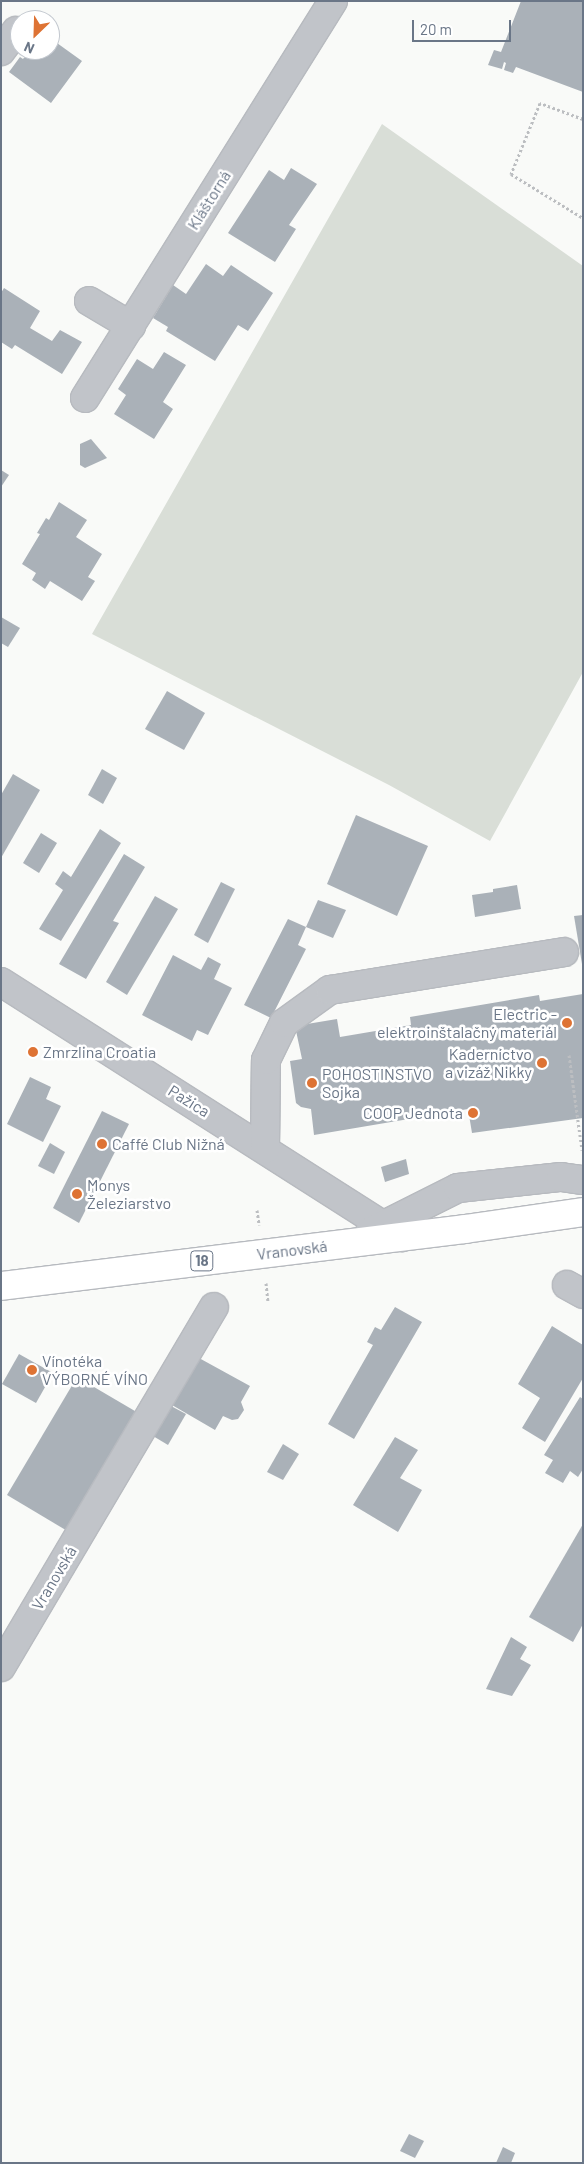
<!DOCTYPE html>
<html>
<head>
<meta charset="utf-8">
<style>
  body { margin:0 }
  #map { position:relative; width:584px; height:2164px; overflow:hidden; background:#f9faf8; font-family:Barlow,sans-serif }
  div>[style] { position:absolute }
  [style*='--x'] { left:calc(var(--x)*1px); top:calc(var(--y)*1px); width:calc(var(--w)*1px); rotate:calc(var(--a)*1deg) }
  .green>* { inset:0; background:#d9ded7 }
  .building>* { inset:0; background:#aab1b8 }
  .path>* { height:3px; margin-top:-1.5px; transform-origin:0; background:repeating-linear-gradient(90deg,#bcbec1 0 2.5px,transparent 0 5px) }
  .roads { filter:drop-shadow(1px 0 #b7babf) drop-shadow(-1px 0 #b7babf) drop-shadow(0 1px #b7babf) drop-shadow(0 -1px #b7babf) }
  .minor>* { height:28px; margin:-14px; padding:0 14px; transform-origin:14px; border-radius:14px; background:#c1c4c9 }
  .major>* { height:28px; margin:-14px; padding:0 14px; transform-origin:14px; border-radius:14px; background:#fff }
  .dots>* { width:14px; height:14px; translate:-50% -50%; box-sizing:border-box; border:2px solid #fff; border-radius:50% }
  span { translate:-50% -50%; white-space:nowrap; text-align:center; line-height:1.15; -webkit-text-stroke:5px #fff; paint-order:stroke }
  .shield-label span { padding:1px 4px; background:#fff; border:1px solid; border-radius:4px; -webkit-text-stroke-width:0 }
  .shield-label { font-size:15px; color:#6a7687; font-weight:700 }
  .street-label { font-size:16px; color:#6a7687 }
  .poi-label { font-size:16px; color:#6a7687 }
  .right { translate:-100% -50%; text-align:right }
  .left { translate:0 -50%; text-align:left }
  .frame { position:absolute; inset:0; border:2px solid #6a7687; pointer-events:none }
  .north { position:absolute; left:10px; top:10px; width:50px; height:50px; box-sizing:border-box; background:#fff; border:1px solid #c3c8cf; border-radius:50%; rotate:204deg; font-size:14px; font-weight:700; line-height:20px; text-align:center; color:#6a7687 }
  .north::after { content:''; display:block; margin:auto; width:18px; height:22px; background:#de7334; clip-path:polygon(50% 0,100% 100%,50% 72%,0 100%) }
  .scale { position:absolute; left:412px; top:20px; width:99px; height:22px; box-sizing:border-box; border:2px solid #6a7687; border-top:0; padding-left:6px; font-size:15px; line-height:18px; white-space:nowrap; color:#6a7687; -webkit-text-stroke:4px #fff; paint-order:stroke }
</style>
</head>
<body>
<div id="map">
  <div class="green">
    <div style="clip-path:polygon(382px 124px,583px 266px,583px 672px,490px 841px,389px 785px,92px 634px)"></div>
  </div>
  <div class="building">
    <div style="clip-path:polygon(521px 1px,583px 1px,583px 92px,516px 67px,513px 73px,504px 70px,506px 63px,504px 62px,502px 69px,488px 65px,494px 50px,501px 52px)"></div>
    <div style="clip-path:polygon(50px 38px,82px 61px,51px 103px,9px 72px,20px 57px,23px 59px,30px 50px,50px 50px)"></div>
    <div style="clip-path:polygon(291px 168px,317px 184px,289px 225px,296px 229px,275px 262px,228px 233px,269px 170px,284px 180px)"></div>
    <div style="clip-path:polygon(206px 264px,223px 276px,231px 265px,273px 293px,248px 331px,238px 325px,215px 361px,166px 331px,168px 327px,153px 318px,173px 285px,186px 294px)"></div>
    <div style="clip-path:polygon(4px 288px,40px 311px,30px 328px,52px 341px,60px 330px,82px 342px,62px 374px,15px 345px,12px 349px,1px 342px,1px 293px)"></div>
    <div style="clip-path:polygon(164px 352px,186px 365px,163px 402px,173px 409px,154px 439px,114px 414px,126px 395px,118px 389px,137px 359px,153px 369px)"></div>
    <div style="clip-path:polygon(91px 439px,107px 458px,85px 468px,80px 465px,80px 444px)"></div>
    <div style="clip-path:polygon(1px 470px,9px 475px,1px 487px)"></div>
    <div style="clip-path:polygon(59px 502px,87px 520px,76px 537px,102px 554px,88px 577px,95px 581px,82px 601px,50px 581px,45px 589px,32px 580px,36px 573px,22px 564px,40px 534px,37px 533px,46px 518px,49px 520px)"></div>
    <div style="clip-path:polygon(1px 617px,20px 628px,8px 647px,1px 643px)"></div>
    <div style="clip-path:polygon(167px 691px,205px 713px,184px 750px,145px 729px)"></div>
    <div style="clip-path:polygon(102px 769px,117px 778px,103px 804px,88px 795px)"></div>
    <div style="clip-path:polygon(13px 774px,40px 790px,1px 858px,1px 795px)"></div>
    <div style="clip-path:polygon(356px 815px,428px 846px,397px 916px,327px 884px)"></div>
    <div style="clip-path:polygon(100px 829px,121px 843px,61px 941px,39px 929px,63px 890px,55px 884px,63px 871px,71px 877px)"></div>
    <div style="clip-path:polygon(41px 833px,57px 843px,39px 873px,23px 863px)"></div>
    <div style="clip-path:polygon(124px 854px,145px 867px,113px 921px,119px 923px,86px 979px,59px 964px)"></div>
    <div style="clip-path:polygon(221px 882px,235px 889px,208px 943px,194px 935px)"></div>
    <div style="clip-path:polygon(517px 885px,521px 909px,475px 917px,472px 895px,493px 892px,493px 889px)"></div>
    <div style="clip-path:polygon(155px 896px,178px 909px,127px 995px,106px 982px)"></div>
    <div style="clip-path:polygon(318px 900px,346px 910px,333px 938px,306px 927px)"></div>
    <div style="clip-path:polygon(583px 915px,583px 964px,582px 964px,574px 916px)"></div>
    <div style="clip-path:polygon(288px 919px,306px 927px,298px 945px,306px 949px,271px 1018px,244px 1005px)"></div>
    <div style="clip-path:polygon(173px 955px,201px 970px,208px 957px,221px 964px,214px 979px,232px 988px,208px 1035px,197px 1030px,192px 1041px,142px 1015px)"></div>
    <div style="clip-path:polygon(583px 994px,583px 1118px,472px 1133px,468px 1109px,314px 1135px,311px 1109px,301px 1107px,296px 1103px,290px 1061px,302px 1059px,295px 1026px,337px 1019px,340px 1037px,411px 1025px,410px 1017px,539px 995px,540px 1001px)"></div>
    <div style="clip-path:polygon(30px 1077px,51px 1087px,46px 1099px,61px 1106px,43px 1142px,7px 1124px)"></div>
    <div style="clip-path:polygon(102px 1111px,129px 1124px,79px 1223px,53px 1208px)"></div>
    <div style="clip-path:polygon(50px 1143px,65px 1152px,54px 1174px,38px 1166px)"></div>
    <div style="clip-path:polygon(406px 1159px,409px 1174px,385px 1182px,381px 1167px)"></div>
    <div style="clip-path:polygon(395px 1307px,422px 1322px,354px 1439px,328px 1424px,373px 1345px,367px 1342px,375px 1327px,381px 1330px)"></div>
    <div style="clip-path:polygon(552px 1326px,583px 1345px,583px 1378px,545px 1442px,522px 1428px,540px 1398px,518px 1384px)"></div>
    <div style="clip-path:polygon(19px 1354px,53px 1373px,36px 1403px,2px 1384px)"></div>
    <div style="clip-path:polygon(199px 1358px,250px 1386px,241px 1402px,244px 1410px,238px 1419px,232px 1420px,223px 1416px,215px 1430px,172px 1405px)"></div>
    <div style="clip-path:polygon(77px 1377px,140px 1414px,69px 1532px,7px 1495px)"></div>
    <div style="clip-path:polygon(580px 1397px,583px 1399px,583px 1469px,578px 1477px,570px 1471px,563px 1483px,545px 1473px,553px 1460px,544px 1455px)"></div>
    <div style="clip-path:polygon(171px 1406px,186px 1414px,168px 1445px,153px 1436px)"></div>
    <div style="clip-path:polygon(395px 1437px,418px 1450px,400px 1478px,422px 1490px,398px 1532px,353px 1505px)"></div>
    <div style="clip-path:polygon(283px 1444px,299px 1454px,283px 1480px,267px 1472px)"></div>
    <div style="clip-path:polygon(583px 1524px,583px 1624px,573px 1642px,529px 1617px)"></div>
    <div style="clip-path:polygon(511px 1637px,527px 1647px,520px 1659px,531px 1665px,512px 1696px,486px 1689px)"></div>
    <div style="clip-path:polygon(409px 2134px,424px 2141px,415px 2158px,400px 2151px)"></div>
    <div style="clip-path:polygon(503px 2147px,515px 2153px,511px 2163px,496px 2163px)"></div>
  </div>
  <div class="path">
    <div style="--x:583;--y:119;--w:46;--a:-159.6"></div>
    <div style="--x:540;--y:103;--w:77;--a:112.2"></div>
    <div style="--x:511;--y:174;--w:84;--a:31.4"></div>
    <div style="--x:569;--y:1055;--w:96;--a:82.2"></div>
    <div style="--x:257;--y:1210;--w:15;--a:82"></div>
    <div style="--x:266;--y:1283;--w:18;--a:84"></div>
  </div>
  <div class="roads">
    <div class="minor">
      <div style="--x:1;--y:51;--w:25;--a:-53"></div>
      <div style="--x:89;--y:301;--w:49;--a:30.8"></div>
      <div style="--x:85;--y:398;--w:468;--a:-58"></div>
      <div style="--x:1;--y:982;--w:475;--a:32.5"></div>
      <div style="--x:265;--y:1149;--w:89;--a:-89.4"></div>
      <div style="--x:266;--y:1060;--w:41;--a:-64.1"></div>
      <div style="--x:284;--y:1023;--w:57;--a:-35.7"></div>
      <div style="--x:330;--y:990;--w:237;--a:-9.2"></div>
      <div style="--x:370;--y:1232;--w:98;--a:-26.6"></div>
      <div style="--x:458;--y:1188;--w:104;--a:-6.1"></div>
      <div style="--x:561;--y:1177;--w:22;--a:8"></div>
      <div style="--x:567;--y:1285;--w:18;--a:29"></div>
      <div style="--x:1;--y:1667;--w:418;--a:-59.4"></div>
    </div>
    <div class="major">
      <div style="--x:1;--y:1286;--w:467;--a:-7"></div>
      <div style="--x:465;--y:1229;--w:119;--a:-8.2"></div>
    </div>
  </div>
  <div class="dots">
    <div style="left:567px;top:1023px;background:#de7334"></div>
    <div style="left:33px;top:1052px;background:#de7334"></div>
    <div style="left:542px;top:1063px;background:#de7334"></div>
    <div style="left:312px;top:1083px;background:#de7334"></div>
    <div style="left:473px;top:1113px;background:#de7334"></div>
    <div style="left:102px;top:1144px;background:#de7334"></div>
    <div style="left:77px;top:1194px;background:#de7334"></div>
    <div style="left:32px;top:1370px;background:#de7334"></div>
  </div>
  <div class="shield-label">
    <span style="left:202px;top:1261px">18</span>
  </div>
  <div class="street-label">
    <span style="left:209px;top:200px;rotate:-58deg">Kláštorná</span>
    <span style="left:189px;top:1101px;rotate:32deg">Pažica</span>
    <span style="left:292px;top:1250px;rotate:-7deg">Vranovská</span>
    <span style="left:54px;top:1578px;rotate:-59deg">Vranovská</span>
  </div>
  <div class="poi-label">
    <span class="right" style="left:557px;top:1023px">Electric -<br>elektroinštalačný materiál</span>
    <span class="left" style="left:43px;top:1052px">Zmrzlina Croatia</span>
    <span class="right" style="left:532px;top:1063px">Kaderníctvo<br>a vizáž Nikky</span>
    <span class="left" style="left:322px;top:1083px">POHOSTINSTVO<br>Sojka</span>
    <span class="right" style="left:463px;top:1113px">COOP Jednota</span>
    <span class="left" style="left:112px;top:1144px">Caffé Club Nižná</span>
    <span class="left" style="left:87px;top:1194px">Monys<br>Železiarstvo</span>
    <span class="left" style="left:42px;top:1370px">Vínotéka<br>VÝBORNÉ VÍNO</span>
  </div>
  <div class="frame"></div>
  <div class="north">N</div>
  <div class="scale">20 m</div>
</div>
</body>
</html>
